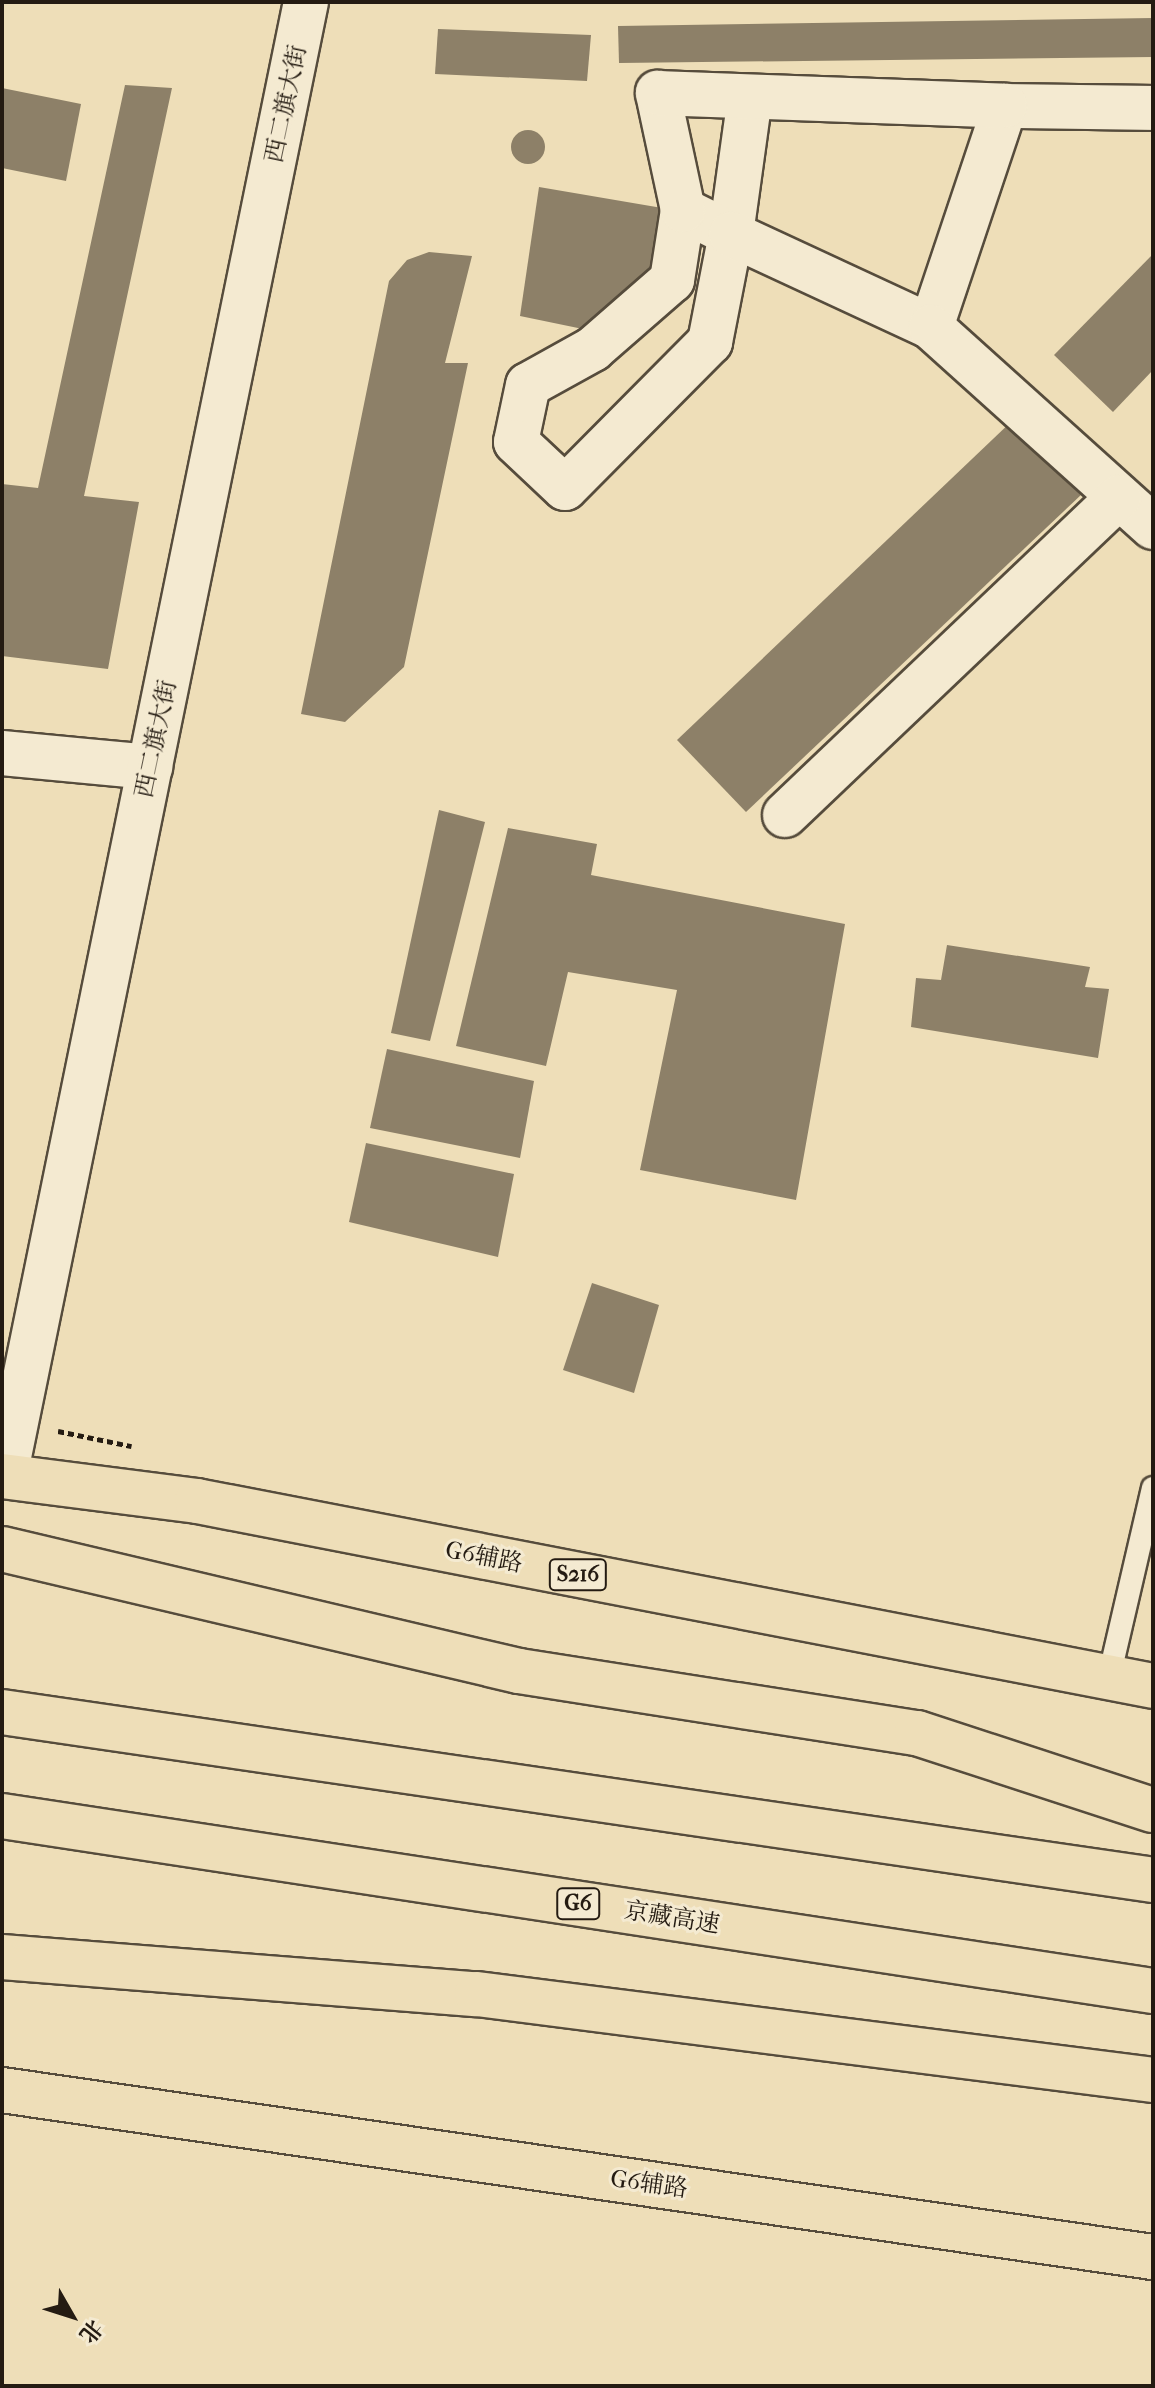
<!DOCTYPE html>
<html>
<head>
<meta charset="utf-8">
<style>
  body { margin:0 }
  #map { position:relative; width:1155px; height:2388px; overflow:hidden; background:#eedeb8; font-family:"IM FELL French Canon","Noto Serif SC",serif }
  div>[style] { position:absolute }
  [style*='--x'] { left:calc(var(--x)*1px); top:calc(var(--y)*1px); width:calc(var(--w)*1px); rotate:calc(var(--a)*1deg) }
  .building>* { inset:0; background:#8d8068 }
  .round { border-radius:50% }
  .path>* { height:5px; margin-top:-2.5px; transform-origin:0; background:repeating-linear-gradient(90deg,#241b12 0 6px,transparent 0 10px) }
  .roads { filter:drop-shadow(2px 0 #564c3c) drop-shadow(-2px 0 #564c3c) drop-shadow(0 2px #564c3c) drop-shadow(0 -2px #564c3c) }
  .service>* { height:22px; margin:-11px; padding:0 11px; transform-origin:11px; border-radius:11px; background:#f4ead1 }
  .minor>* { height:44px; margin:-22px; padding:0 22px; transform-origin:22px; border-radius:22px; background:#f4ead1 }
  .secondary>* { height:44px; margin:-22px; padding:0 22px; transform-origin:22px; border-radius:22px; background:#f4ead1 }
  .primary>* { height:44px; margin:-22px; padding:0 22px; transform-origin:22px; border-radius:22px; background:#eedeb8 }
  .motorway>* { height:44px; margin:-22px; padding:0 22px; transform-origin:22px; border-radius:22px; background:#eedeb8 }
  span { translate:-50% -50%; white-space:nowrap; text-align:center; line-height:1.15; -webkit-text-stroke:6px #f4ead1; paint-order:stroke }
  .shield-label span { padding:2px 6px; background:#f4ead1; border:2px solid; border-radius:6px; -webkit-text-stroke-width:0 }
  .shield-label { font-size:22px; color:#241b12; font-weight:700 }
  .street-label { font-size:24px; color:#241b12 }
  .frame { position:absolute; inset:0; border:4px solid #241b12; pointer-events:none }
  .north { position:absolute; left:32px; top:2276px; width:80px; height:80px; -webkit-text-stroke:6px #f4ead1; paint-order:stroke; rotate:129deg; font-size:22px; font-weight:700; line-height:32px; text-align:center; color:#241b12 }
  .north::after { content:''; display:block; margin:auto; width:28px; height:36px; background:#241b12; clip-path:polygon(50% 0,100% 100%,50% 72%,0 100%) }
</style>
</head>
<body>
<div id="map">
  <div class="building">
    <div style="clip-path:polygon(1153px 18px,1153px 57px,619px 63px,618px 26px)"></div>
    <div style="clip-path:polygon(438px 29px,591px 35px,587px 81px,435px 74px)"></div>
    <div style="clip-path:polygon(125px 85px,172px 88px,84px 496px,139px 502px,108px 669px,2px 656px,2px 484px,38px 488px)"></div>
    <div style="clip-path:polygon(2px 88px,81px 104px,66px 181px,2px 168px)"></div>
    <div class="round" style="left:511px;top:130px;width:34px;height:34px"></div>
    <div style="clip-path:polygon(539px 187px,668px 209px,658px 283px,607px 334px,520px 316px)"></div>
    <div style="clip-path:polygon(429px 252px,472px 256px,445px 363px,468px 363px,404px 667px,345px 722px,301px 714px,389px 281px,407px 260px)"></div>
    <div style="clip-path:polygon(1153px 254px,1153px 370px,1113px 412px,1054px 355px)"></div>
    <div style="clip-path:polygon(1014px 419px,1082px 494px,746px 812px,677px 740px)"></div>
    <div style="clip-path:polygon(439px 810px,485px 822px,430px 1041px,391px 1033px)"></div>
    <div style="clip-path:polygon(508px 828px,597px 844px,591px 875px,845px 924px,796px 1200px,640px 1170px,677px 990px,568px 972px,546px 1066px,456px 1046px)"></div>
    <div style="clip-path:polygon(947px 945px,1090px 967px,1085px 987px,1109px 989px,1098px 1058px,911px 1027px,916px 978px,941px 980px)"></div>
    <div style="clip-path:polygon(387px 1049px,534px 1081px,520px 1158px,370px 1128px)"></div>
    <div style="clip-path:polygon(366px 1143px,514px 1174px,498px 1257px,349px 1222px)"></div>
    <div style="clip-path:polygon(592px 1283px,659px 1305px,634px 1393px,563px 1370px)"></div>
  </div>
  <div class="path">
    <div style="--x:58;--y:1431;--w:75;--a:11.6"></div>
  </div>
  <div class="roads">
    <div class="service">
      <div style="--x:1109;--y:1677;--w:194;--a:-76.9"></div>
    </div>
    <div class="minor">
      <div style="--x:750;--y:97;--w:138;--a:97.9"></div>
      <div style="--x:731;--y:234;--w:54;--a:-153.4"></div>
      <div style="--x:683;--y:210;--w:71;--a:98.9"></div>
      <div style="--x:672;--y:280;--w:105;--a:138.9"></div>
      <div style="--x:593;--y:349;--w:74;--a:151"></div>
      <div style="--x:528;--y:385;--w:58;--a:101.9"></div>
      <div style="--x:516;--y:442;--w:67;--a:43.2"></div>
      <div style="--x:565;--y:488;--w:206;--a:-45.2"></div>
      <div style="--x:710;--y:342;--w:110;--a:-79"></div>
      <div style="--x:731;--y:234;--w:221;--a:24.9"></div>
      <div style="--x:1153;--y:108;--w:148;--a:-179.2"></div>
      <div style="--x:1005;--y:106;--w:233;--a:108.5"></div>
      <div style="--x:931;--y:327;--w:299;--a:42"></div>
      <div style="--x:683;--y:210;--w:120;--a:-102.1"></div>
      <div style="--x:658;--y:93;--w:347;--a:2.1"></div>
      <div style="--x:2;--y:753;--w:149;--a:5.4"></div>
      <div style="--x:785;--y:815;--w:461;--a:-43.6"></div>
    </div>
    <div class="secondary">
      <div style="--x:5;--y:1476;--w:1504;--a:-78.46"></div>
    </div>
    <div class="primary">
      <div style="--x:2;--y:1476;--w:197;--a:7.3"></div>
      <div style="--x:197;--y:1501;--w:974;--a:10.95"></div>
      <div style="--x:2;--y:2090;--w:1163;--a:8.26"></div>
    </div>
    <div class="motorway">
      <div style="--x:2;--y:1549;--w:531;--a:13.28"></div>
      <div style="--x:519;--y:1671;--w:403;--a:8.9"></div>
      <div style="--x:917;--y:1733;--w:248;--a:18.1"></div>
      <div style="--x:2;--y:1712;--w:1163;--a:8.3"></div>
      <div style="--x:2;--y:1816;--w:1164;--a:8.65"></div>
      <div style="--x:2;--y:1957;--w:476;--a:4.5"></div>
      <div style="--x:477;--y:1994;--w:681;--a:7.25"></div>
    </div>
  </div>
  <div class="shield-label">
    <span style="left:578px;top:1575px">S216</span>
    <span style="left:578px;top:1904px">G6</span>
  </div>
  <div class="street-label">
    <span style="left:286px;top:104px;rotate:-78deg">西二旗大街</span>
    <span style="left:156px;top:739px;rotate:-78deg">西二旗大街</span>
    <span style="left:484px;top:1557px;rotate:11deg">G6辅路</span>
    <span style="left:672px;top:1918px;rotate:9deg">京藏高速</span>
    <span style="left:649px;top:2184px;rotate:8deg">G6辅路</span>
  </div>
  <div class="frame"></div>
  <div class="north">北</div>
</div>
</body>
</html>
